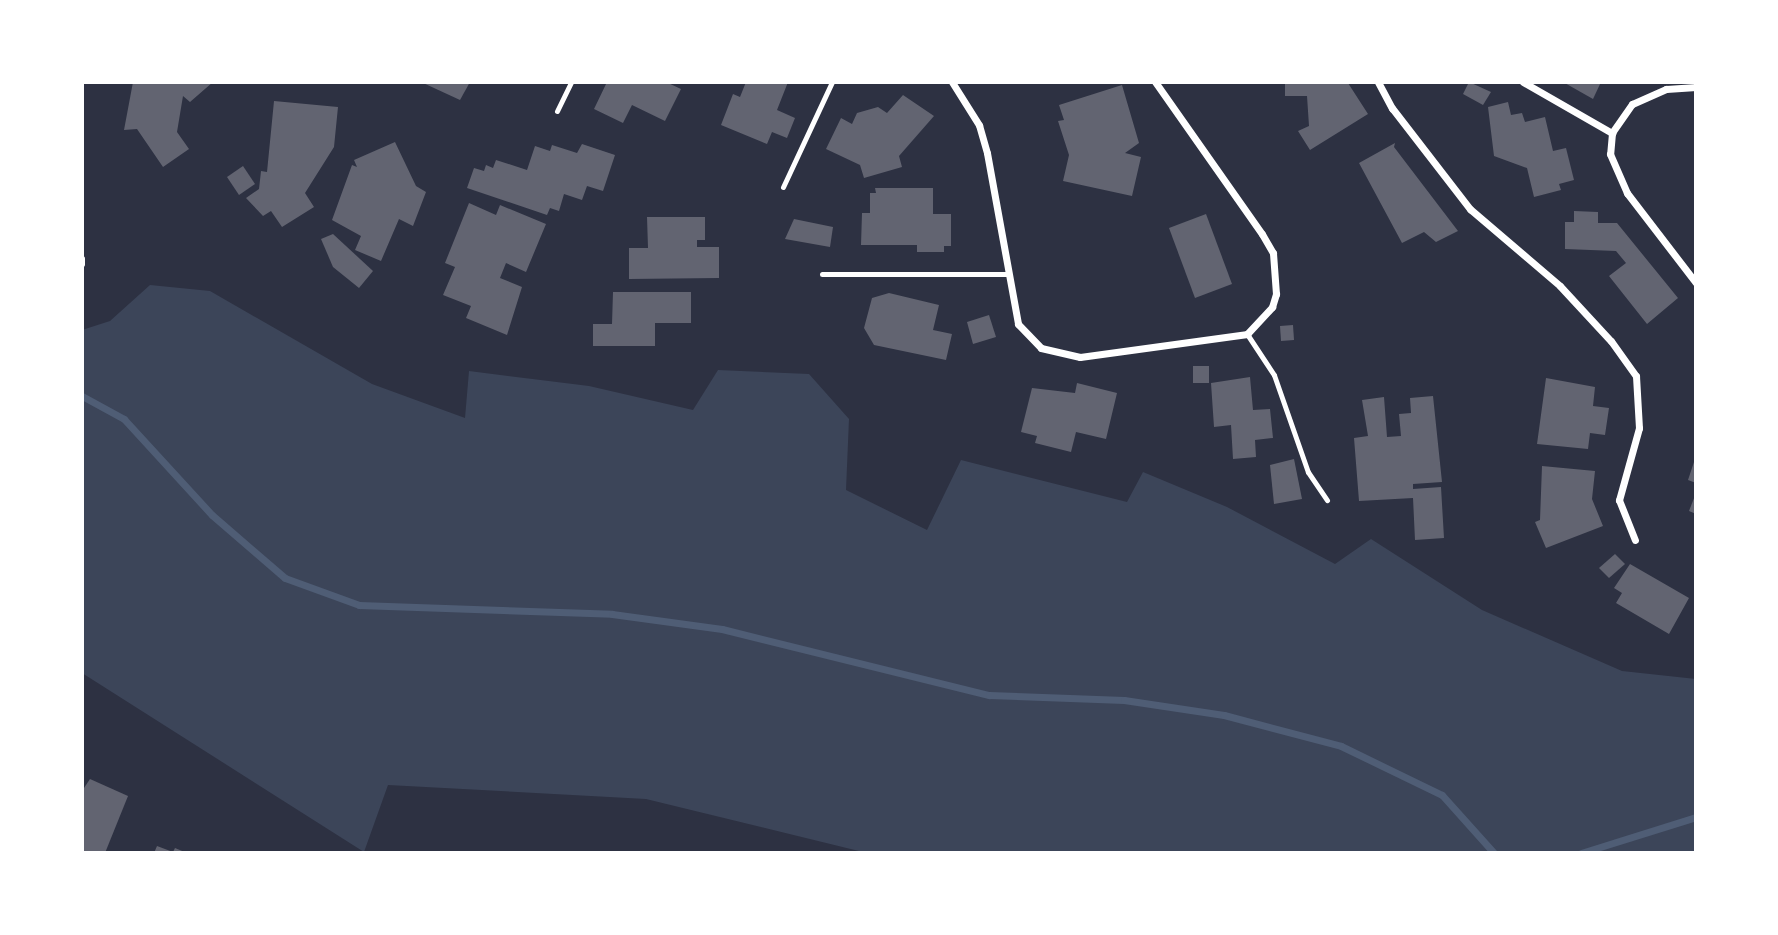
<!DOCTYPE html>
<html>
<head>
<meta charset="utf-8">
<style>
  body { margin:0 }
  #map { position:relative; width:1778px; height:935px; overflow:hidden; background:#2d3142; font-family:"Space Grotesk",sans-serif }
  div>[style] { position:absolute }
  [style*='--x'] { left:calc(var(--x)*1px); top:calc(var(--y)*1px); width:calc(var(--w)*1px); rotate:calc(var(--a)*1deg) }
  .green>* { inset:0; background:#3c4559 }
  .stream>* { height:7px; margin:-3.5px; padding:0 3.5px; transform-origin:3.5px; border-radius:3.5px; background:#4f5d75 }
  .building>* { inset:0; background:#626471 }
  .service>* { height:5px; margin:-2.5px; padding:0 2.5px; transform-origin:2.5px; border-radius:2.5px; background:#fff }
  .minor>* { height:7px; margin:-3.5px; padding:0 3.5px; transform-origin:3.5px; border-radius:3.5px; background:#fff }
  span { translate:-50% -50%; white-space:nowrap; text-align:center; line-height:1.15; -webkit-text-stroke:6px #fff; paint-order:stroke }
  .frame { position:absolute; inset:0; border:84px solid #fff; pointer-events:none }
</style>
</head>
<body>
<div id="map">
  <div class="green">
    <div style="clip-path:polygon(150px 285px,210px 291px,372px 384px,465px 418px,469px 371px,589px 386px,693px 410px,718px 370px,809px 374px,849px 419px,846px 490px,927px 530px,961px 460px,1127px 502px,1143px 472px,1227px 507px,1335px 564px,1371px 539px,1482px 610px,1622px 671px,1696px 679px,1696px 853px,867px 853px,646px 799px,388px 785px,364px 852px,82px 673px,82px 330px,110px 321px)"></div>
  </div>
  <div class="stream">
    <div style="--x:82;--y:396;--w:48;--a:28.7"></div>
    <div style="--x:124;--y:419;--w:130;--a:47.5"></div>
    <div style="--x:212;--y:515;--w:96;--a:40.8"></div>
    <div style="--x:285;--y:578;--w:79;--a:20"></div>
    <div style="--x:359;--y:605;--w:253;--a:2"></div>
    <div style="--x:612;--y:614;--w:111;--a:7.8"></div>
    <div style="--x:722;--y:629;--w:275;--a:13.9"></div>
    <div style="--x:989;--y:695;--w:135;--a:2.1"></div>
    <div style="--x:1124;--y:700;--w:101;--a:8.5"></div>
    <div style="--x:1224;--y:715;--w:121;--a:14.8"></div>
    <div style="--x:1341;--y:746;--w:112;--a:25.9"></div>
    <div style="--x:1442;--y:795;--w:78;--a:48.1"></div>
    <div style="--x:1581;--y:853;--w:121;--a:-17.4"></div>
  </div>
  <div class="building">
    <div style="clip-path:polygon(133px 82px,213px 82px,190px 102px,183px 96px,177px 132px,189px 149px,163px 167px,137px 129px,124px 130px)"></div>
    <div style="clip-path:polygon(421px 82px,470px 82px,460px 100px)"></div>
    <div style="clip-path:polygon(607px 82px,666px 82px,681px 89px,665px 121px,632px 105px,623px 123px,594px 109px)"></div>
    <div style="clip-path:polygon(746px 82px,788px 82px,777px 110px,795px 118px,787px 138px,772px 132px,767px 144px,721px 125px,733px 94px,740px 97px)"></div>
    <div style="clip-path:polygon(1285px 82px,1348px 83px,1368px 114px,1310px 150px,1298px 131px,1309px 126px,1307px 96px,1285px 96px)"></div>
    <div style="clip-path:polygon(1469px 82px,1491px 92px,1483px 105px,1463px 94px)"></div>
    <div style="clip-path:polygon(1563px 82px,1601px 82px,1593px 99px)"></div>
    <div style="clip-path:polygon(1122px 85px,1139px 143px,1125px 153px,1141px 157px,1132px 196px,1063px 181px,1069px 155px,1058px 121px,1064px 120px,1059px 105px)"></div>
    <div style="clip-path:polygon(903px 95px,934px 116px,899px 156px,902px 167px,864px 178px,860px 165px,826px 149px,841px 118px,852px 124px,857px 113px,878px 107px,887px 113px)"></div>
    <div style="clip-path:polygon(274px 101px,338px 107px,334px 147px,305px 193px,314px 207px,282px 227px,271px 211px,263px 216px,246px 198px,259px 189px,261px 171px,267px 172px)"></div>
    <div style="clip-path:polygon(1508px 102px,1511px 115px,1522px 113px,1525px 122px,1545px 117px,1553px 151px,1566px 148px,1574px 180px,1559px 184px,1561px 190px,1534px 197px,1527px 168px,1494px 156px,1488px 107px)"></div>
    <div style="clip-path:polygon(395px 142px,416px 186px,426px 192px,413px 226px,399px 219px,381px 261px,355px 250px,361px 236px,332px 220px,352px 165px,357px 167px,354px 160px)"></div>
    <div style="clip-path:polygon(1395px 143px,1394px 147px,1458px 231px,1436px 242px,1424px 232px,1402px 243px,1359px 163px)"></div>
    <div style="clip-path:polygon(582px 144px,615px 155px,603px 191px,587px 186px,582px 200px,564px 194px,559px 211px,550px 208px,547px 215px,467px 188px,474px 168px,484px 171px,486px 165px,493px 168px,496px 160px,527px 170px,535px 146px,550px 151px,552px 145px,577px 153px)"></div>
    <div style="clip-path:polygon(243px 166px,255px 184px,239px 195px,227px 177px)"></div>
    <div style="clip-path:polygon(875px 188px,933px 188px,933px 214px,951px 214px,951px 246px,944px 246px,944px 252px,917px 252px,917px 245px,861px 245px,862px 213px,870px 213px,870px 193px,876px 193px)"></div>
    <div style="clip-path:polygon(469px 203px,496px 215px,500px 205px,546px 224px,526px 272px,506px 263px,500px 278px,522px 287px,507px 335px,466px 318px,471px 306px,443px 295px,455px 267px,445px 263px)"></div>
    <div style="clip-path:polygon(1574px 211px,1598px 212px,1598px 223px,1617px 223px,1678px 298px,1647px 324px,1609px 276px,1626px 263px,1616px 251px,1565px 249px,1565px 222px,1574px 222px)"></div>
    <div style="clip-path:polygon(1206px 214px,1232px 284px,1195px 298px,1169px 228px)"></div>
    <div style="clip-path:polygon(647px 217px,705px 217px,705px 240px,697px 240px,697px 247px,719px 247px,719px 278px,629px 279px,629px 248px,648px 248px)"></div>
    <div style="clip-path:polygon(794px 219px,833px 227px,830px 247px,785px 239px)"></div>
    <div style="clip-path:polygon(333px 234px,373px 271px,359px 288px,333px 267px,321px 239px)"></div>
    <div style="clip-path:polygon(613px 292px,691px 292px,691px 323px,655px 323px,655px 346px,593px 346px,593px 324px,612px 324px)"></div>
    <div style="clip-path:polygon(889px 293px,939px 305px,933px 330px,952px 334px,946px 360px,874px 345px,864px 328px,872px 298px)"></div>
    <div style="clip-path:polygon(989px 315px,996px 337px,973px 344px,967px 322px)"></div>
    <div style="clip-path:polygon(1293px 325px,1294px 340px,1281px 341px,1280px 326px)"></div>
    <div style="clip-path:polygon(1193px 366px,1209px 366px,1209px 383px,1193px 383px)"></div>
    <div style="clip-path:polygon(1250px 377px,1253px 410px,1270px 409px,1273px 438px,1255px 440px,1256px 457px,1233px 459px,1231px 425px,1214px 427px,1211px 383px)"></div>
    <div style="clip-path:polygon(1546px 378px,1595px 387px,1593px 406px,1609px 408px,1605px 435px,1590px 433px,1588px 449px,1537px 444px)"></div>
    <div style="clip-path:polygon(1077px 383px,1117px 393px,1106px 439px,1076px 432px,1071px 452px,1035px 443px,1037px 436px,1021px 432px,1032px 388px,1075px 393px)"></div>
    <div style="clip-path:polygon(1433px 396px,1442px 482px,1413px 484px,1413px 489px,1441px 487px,1444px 538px,1415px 540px,1413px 498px,1359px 501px,1354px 438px,1368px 436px,1362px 400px,1384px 397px,1387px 437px,1401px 436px,1399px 414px,1411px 413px,1410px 398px)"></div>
    <div style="clip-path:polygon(1294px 459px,1302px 499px,1274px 504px,1270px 465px)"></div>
    <div style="clip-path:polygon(1695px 459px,1696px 459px,1696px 483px,1688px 480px)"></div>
    <div style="clip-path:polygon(1542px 466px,1595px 471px,1592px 499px,1603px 526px,1546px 548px,1535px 522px,1540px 520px)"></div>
    <div style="clip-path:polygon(1696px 493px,1696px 514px,1689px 511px)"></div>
    <div style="clip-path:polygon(1615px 554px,1625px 564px,1609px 578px,1599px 568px)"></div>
    <div style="clip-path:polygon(1630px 564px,1689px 598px,1669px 634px,1616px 603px,1622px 593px,1614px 588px)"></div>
    <div style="clip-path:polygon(90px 779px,128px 796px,105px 853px,82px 853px,82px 791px)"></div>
    <div style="clip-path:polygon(157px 846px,173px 852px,175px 848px,187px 853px,154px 853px)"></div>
  </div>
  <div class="service">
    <div style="--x:557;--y:111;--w:32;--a:-64"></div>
    <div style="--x:783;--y:187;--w:116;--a:-65"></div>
    <div style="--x:82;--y:258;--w:6;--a:90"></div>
    <div style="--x:822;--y:274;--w:185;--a:0"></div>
    <div style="--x:1247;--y:334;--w:49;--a:56.6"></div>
    <div style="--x:1274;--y:375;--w:103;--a:70.7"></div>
    <div style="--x:1308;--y:472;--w:34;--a:56"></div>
  </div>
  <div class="minor">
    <div style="--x:952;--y:82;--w:51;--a:57.9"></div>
    <div style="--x:979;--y:125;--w:29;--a:74"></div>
    <div style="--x:987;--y:153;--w:174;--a:79.7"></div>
    <div style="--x:1018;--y:324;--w:33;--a:46"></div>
    <div style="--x:1041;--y:348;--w:40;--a:13"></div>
    <div style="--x:1080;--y:357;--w:169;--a:-7.8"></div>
    <div style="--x:1247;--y:334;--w:37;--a:-47"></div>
    <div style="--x:1272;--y:307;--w:14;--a:-73"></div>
    <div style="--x:1276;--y:294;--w:41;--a:-94.2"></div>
    <div style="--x:1273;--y:253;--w:22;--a:-120"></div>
    <div style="--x:1262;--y:234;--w:186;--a:-125.1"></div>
    <div style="--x:1378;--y:82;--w:30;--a:62"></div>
    <div style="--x:1392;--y:108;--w:128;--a:52.3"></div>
    <div style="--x:1470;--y:209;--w:118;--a:40.5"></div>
    <div style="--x:1560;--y:286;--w:75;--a:47.2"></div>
    <div style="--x:1611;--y:341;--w:43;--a:54.5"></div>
    <div style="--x:1636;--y:376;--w:52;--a:86.7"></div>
    <div style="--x:1639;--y:428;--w:75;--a:105.5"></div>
    <div style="--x:1619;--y:500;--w:43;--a:68.2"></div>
    <div style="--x:1523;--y:82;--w:103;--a:29.8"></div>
    <div style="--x:1696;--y:87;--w:30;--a:176"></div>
    <div style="--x:1666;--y:89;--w:37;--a:156"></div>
    <div style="--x:1632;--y:104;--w:35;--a:125"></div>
    <div style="--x:1612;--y:133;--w:21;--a:95"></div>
    <div style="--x:1610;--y:154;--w:43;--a:66.4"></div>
    <div style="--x:1627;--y:193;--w:113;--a:52.5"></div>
  </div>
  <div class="frame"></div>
</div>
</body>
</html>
